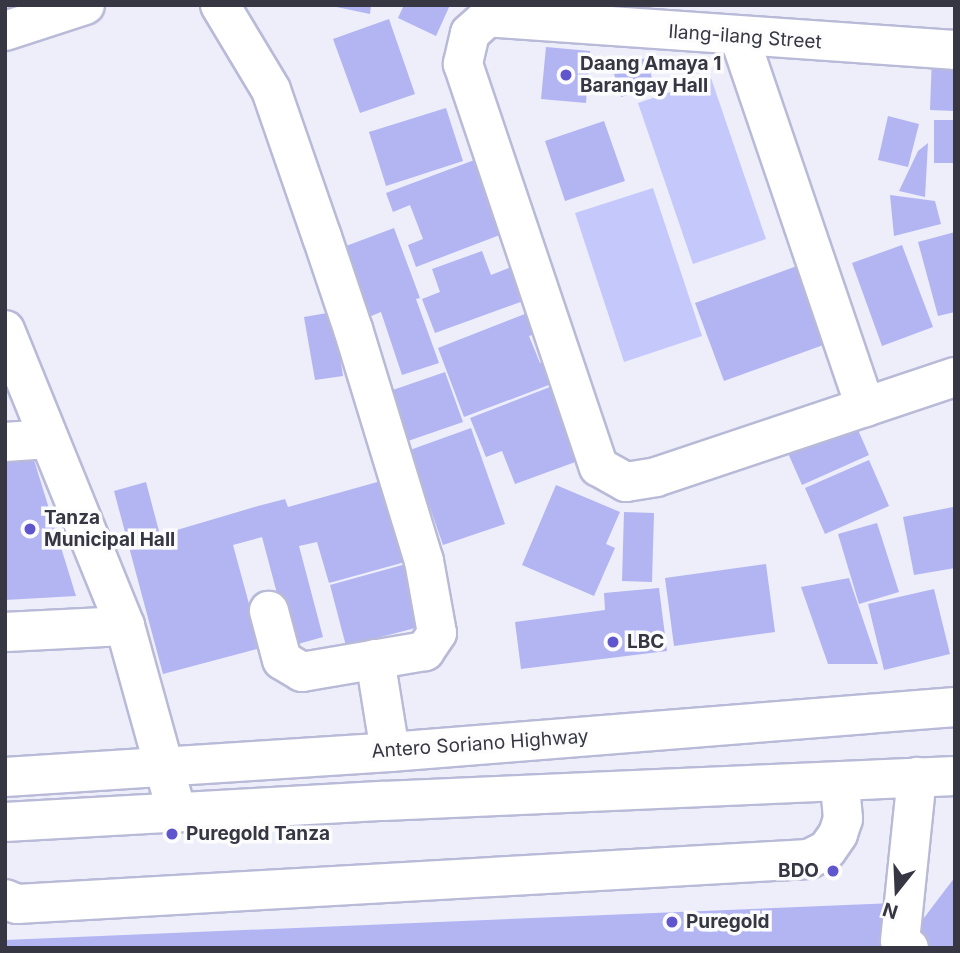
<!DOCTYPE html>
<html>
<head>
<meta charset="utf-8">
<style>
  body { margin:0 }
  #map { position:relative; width:960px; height:953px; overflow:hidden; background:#edeefa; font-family:Inter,sans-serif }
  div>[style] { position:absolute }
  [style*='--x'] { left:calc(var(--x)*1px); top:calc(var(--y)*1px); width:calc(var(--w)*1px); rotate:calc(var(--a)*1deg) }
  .green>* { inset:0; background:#c5c8fa }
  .building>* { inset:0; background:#b2b5f2 }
  .roads { filter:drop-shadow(2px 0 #b8bad7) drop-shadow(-2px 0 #b8bad7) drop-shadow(0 2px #b8bad7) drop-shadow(0 -2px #b8bad7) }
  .minor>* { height:38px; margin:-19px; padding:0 19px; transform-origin:19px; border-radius:19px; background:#fff }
  .major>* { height:38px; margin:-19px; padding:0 19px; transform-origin:19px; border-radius:19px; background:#fff }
  .dots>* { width:19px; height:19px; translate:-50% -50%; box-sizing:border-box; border:4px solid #fcfcfc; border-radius:50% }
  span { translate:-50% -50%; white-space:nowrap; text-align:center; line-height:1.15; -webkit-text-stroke:7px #fcfcfc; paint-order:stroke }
  .street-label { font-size:19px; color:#363743 }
  .poi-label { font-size:19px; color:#363743; font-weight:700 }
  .left { translate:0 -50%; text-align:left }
  .right { translate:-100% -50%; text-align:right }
  .frame { position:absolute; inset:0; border:7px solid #363743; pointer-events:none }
  .north { position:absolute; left:862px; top:855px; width:70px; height:70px; -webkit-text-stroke:5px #fcfcfc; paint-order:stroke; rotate:198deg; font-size:19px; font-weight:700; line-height:28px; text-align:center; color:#363743 }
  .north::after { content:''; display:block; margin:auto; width:24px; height:32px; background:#363743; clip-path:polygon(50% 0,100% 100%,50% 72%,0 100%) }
</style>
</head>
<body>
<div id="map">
  <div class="green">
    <div style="clip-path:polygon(711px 78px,766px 239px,693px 264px,638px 103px)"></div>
    <div style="clip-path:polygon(653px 188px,702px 336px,624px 362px,575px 213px)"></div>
  </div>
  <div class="building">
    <div style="clip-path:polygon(327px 5px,371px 5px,370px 14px)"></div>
    <div style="clip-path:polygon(404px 5px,450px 5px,436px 36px,398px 18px)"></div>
    <div style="clip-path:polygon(389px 19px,415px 94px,360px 113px,333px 39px)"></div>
    <div style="clip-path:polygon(546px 47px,590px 51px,586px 103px,541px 99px)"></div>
    <div style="clip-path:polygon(932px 57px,955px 58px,955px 111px,930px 110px)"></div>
    <div style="clip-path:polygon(646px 58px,655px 88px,621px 97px,612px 67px)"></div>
    <div style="clip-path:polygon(446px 108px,463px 161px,386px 186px,369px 132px)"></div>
    <div style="clip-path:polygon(888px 116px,919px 124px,908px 167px,878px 160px)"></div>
    <div style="clip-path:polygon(934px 120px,955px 120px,955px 163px,934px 163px)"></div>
    <div style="clip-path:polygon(604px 121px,625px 181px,565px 201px,545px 141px)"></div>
    <div style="clip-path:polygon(928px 143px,925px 197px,899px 191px,918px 151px)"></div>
    <div style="clip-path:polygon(477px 159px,505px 233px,416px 267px,408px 245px,423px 239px,410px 205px,393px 212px,386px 193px)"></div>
    <div style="clip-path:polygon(890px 195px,935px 201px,941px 224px,894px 236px)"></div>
    <div style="clip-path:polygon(394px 228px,420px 298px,416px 299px,439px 363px,402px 375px,381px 312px,364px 319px,338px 249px)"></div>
    <div style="clip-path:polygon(955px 232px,955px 312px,938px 316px,918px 242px)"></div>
    <div style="clip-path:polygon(902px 245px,933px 327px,882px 346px,852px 263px)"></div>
    <div style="clip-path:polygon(482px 251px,491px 275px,516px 265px,529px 299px,435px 333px,422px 299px,440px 292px,432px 269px)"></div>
    <div style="clip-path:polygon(797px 266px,826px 344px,724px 381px,695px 303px)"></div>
    <div style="clip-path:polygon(333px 312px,343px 376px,315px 380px,304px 317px)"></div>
    <div style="clip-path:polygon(530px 312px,538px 333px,529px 336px,540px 363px,545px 361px,554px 383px,464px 417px,438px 348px)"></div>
    <div style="clip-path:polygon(445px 372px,463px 422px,405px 442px,387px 392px)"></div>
    <div style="clip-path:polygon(550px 387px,578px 461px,515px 484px,502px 451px,486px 457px,470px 418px)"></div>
    <div style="clip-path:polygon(851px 414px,869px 455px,802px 485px,784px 444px)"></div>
    <div style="clip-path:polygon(471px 428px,505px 524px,443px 545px,410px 450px)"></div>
    <div style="clip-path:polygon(34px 460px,76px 596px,5px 600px,5px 461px)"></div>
    <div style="clip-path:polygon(869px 460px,889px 506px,825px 534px,805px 488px)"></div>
    <div style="clip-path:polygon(381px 481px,405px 562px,329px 583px,317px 542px,299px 546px,323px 637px,291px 646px,262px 537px,233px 545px,261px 648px,163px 674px,114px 491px,146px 482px,160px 535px,258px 506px,285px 499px,288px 507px)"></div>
    <div style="clip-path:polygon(556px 485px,620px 512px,606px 544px,615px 548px,594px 596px,522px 565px)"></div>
    <div style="clip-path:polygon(953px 507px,955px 568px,914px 575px,903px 517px)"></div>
    <div style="clip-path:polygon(624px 512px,654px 513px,652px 582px,622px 581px)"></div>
    <div style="clip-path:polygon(877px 523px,899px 592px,859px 604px,838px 534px)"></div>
    <div style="clip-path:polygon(406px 564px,423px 626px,346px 646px,330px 585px)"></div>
    <div style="clip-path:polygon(766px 564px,775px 632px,674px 646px,665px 578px)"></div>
    <div style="clip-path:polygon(849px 578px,878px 664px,828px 664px,801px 587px)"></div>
    <div style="clip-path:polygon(659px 588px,667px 651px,521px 669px,515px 622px,605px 610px,604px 593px)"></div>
    <div style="clip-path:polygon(934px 589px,950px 654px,884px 670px,868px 604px)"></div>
    <div style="clip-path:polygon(955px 877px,955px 948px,928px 948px,911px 935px)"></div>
    <div style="clip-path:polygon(894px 903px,895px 948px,5px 948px,5px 940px)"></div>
  </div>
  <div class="roads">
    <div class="minor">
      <div style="--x:220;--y:5;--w:99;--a:59"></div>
      <div style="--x:271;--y:90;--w:156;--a:70.9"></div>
      <div style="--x:322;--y:237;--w:97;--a:71.4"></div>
      <div style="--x:353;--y:329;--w:243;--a:73"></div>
      <div style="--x:424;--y:561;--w:73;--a:79.8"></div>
      <div style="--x:437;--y:633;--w:22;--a:124"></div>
      <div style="--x:425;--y:651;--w:125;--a:170.3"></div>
      <div style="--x:302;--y:672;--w:23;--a:-149"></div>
      <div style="--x:282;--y:660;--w:51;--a:-104.9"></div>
      <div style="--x:5;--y:31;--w:84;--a:-18"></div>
      <div style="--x:739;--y:36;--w:392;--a:71.2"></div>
      <div style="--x:955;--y:50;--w:468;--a:-176"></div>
      <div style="--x:488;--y:17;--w:24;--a:138"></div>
      <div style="--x:470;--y:33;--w:32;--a:103"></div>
      <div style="--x:463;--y:64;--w:425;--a:71.4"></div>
      <div style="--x:599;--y:467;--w:31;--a:29"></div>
      <div style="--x:626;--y:482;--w:30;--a:-9"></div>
      <div style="--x:656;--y:477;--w:315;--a:-18.5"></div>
      <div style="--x:5;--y:330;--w:319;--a:67.9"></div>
      <div style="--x:125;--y:626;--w:194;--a:74.5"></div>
      <div style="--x:5;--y:442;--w:44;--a:-3.9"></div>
      <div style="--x:5;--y:632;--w:120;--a:-2.9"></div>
      <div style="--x:375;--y:659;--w:94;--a:80.8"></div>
      <div style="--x:5;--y:899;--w:13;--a:23"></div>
      <div style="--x:17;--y:904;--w:793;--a:-3.25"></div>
      <div style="--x:809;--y:859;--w:20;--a:-27"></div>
      <div style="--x:827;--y:850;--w:19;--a:-55"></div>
      <div style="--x:838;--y:834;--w:16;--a:-72"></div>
      <div style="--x:843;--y:819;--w:38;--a:-95"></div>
      <div style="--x:909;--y:948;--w:11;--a:-142"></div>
      <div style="--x:900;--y:941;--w:165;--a:-84.1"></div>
    </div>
    <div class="major">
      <div style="--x:5;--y:777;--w:386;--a:-3.7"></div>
      <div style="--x:390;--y:752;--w:567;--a:-4.55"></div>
      <div style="--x:5;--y:822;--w:379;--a:-3.2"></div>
      <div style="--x:383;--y:801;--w:573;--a:-2.5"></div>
    </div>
  </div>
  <div class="dots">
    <div style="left:566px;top:75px;background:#5f55cd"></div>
    <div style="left:30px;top:529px;background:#5f55cd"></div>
    <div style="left:613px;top:642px;background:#5f55cd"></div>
    <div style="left:172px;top:834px;background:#5f55cd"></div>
    <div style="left:833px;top:871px;background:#5f55cd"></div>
    <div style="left:672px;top:922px;background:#5f55cd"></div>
  </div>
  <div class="street-label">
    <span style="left:745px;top:37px;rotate:4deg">Ilang-ilang Street</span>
    <span style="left:480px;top:744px;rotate:-4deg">Antero Soriano Highway</span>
  </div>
  <div class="poi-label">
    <span class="left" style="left:580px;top:75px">Daang Amaya 1<br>Barangay Hall</span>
    <span class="left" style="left:44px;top:529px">Tanza<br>Municipal Hall</span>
    <span class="left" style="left:627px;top:642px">LBC</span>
    <span class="left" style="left:186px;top:834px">Puregold Tanza</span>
    <span class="right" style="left:819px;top:871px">BDO</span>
    <span class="left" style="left:686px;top:922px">Puregold</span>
  </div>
  <div class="frame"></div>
  <div class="north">N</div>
</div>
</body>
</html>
